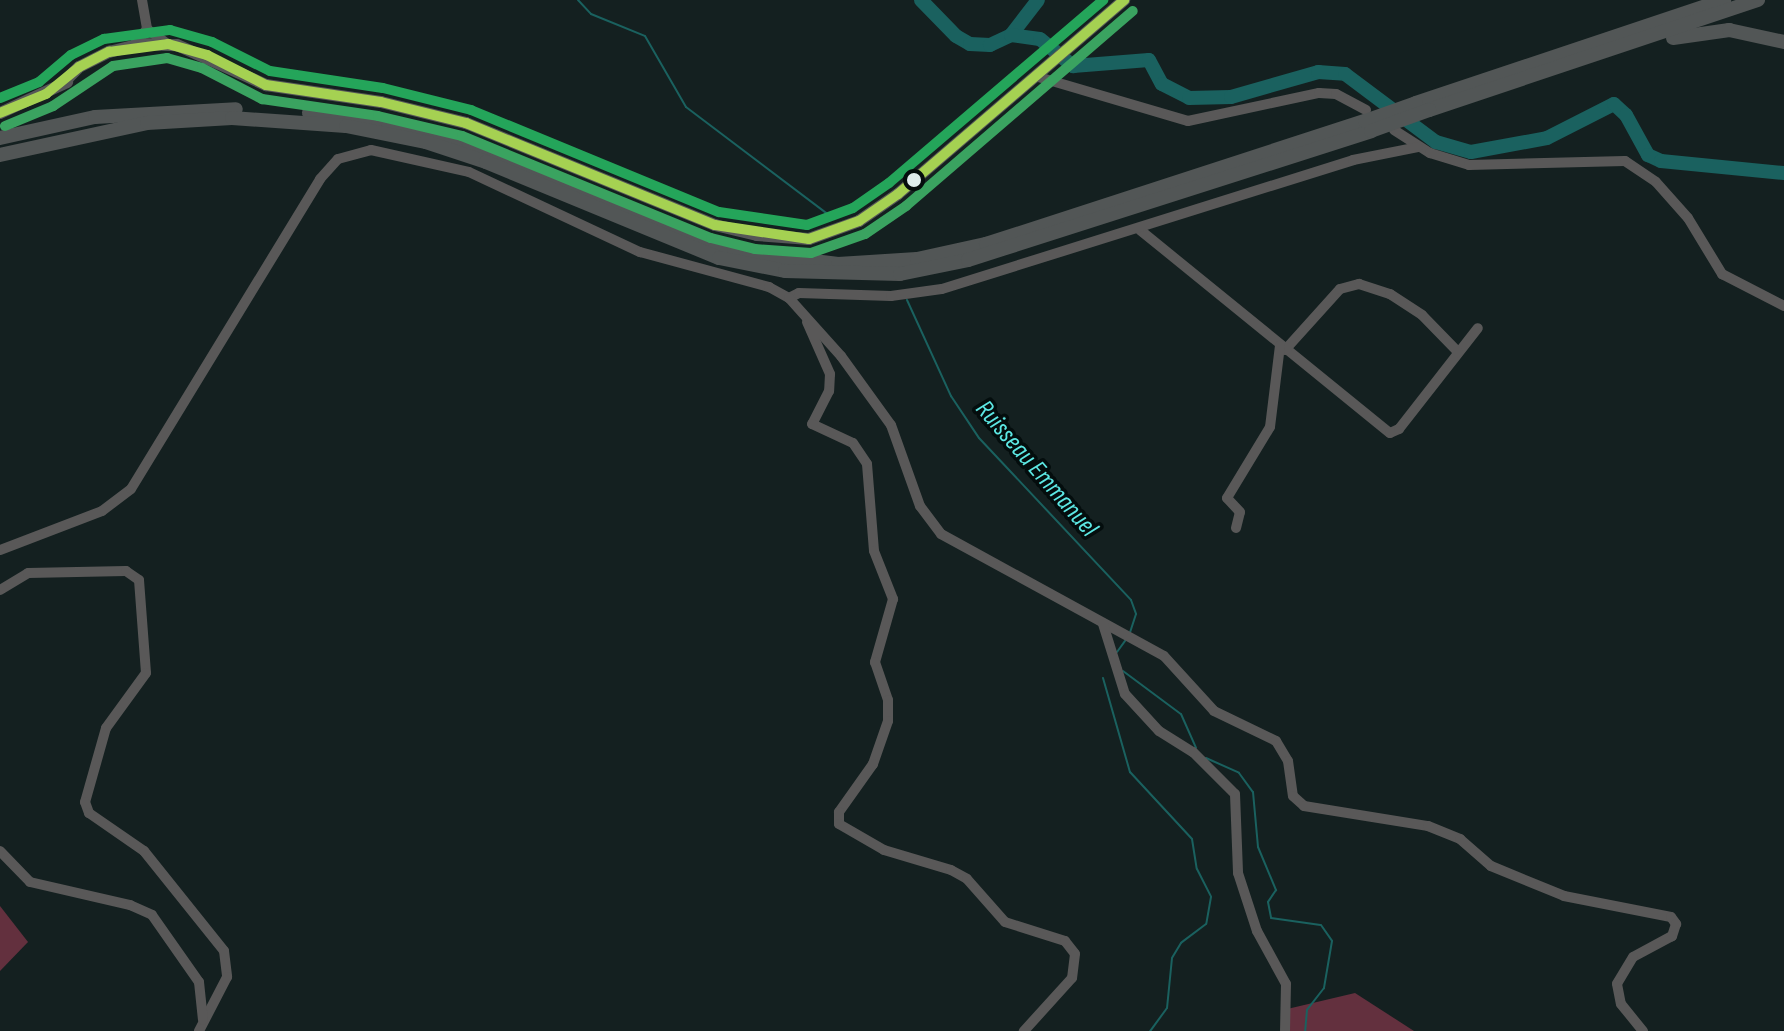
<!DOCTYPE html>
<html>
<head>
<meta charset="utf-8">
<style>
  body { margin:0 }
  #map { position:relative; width:1784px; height:1031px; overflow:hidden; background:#142020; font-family:"Sofia Sans Condensed",sans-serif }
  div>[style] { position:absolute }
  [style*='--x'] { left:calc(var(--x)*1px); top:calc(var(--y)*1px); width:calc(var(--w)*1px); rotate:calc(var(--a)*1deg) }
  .forest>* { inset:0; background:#63303e }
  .stream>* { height:2px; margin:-1px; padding:0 1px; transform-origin:1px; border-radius:1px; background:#1a615f }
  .river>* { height:14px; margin:-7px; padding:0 7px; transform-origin:7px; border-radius:7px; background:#1a615f }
  .minor>* { height:10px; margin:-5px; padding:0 5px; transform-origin:5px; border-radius:5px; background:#595858 }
  .major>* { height:12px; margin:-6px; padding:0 6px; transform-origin:6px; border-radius:6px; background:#565758 }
  .highway>* { height:14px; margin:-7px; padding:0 7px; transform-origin:7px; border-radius:7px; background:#525656 }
  .highway-bridge>* { height:14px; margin:-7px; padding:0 7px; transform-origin:7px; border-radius:7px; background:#525656 }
  .bus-1>* { height:10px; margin:-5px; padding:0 5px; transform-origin:5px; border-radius:5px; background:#a5d152 }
  .bus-2>* { height:10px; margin:-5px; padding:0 5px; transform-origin:5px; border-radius:5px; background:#3aa360 }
  .bus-3>* { height:10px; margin:-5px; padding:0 5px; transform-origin:5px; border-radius:5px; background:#24a55a }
  .dots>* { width:22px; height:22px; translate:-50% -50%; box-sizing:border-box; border:4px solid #040d0d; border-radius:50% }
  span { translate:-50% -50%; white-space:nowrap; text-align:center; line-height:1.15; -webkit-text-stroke:7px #040d0d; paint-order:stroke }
  .water-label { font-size:26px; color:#5ce7e3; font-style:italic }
</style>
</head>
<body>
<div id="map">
  <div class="forest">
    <div style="clip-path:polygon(0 906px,28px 942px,0 971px)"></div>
    <div style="clip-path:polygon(1355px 993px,1414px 1031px,1289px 1031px,1283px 1010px)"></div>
  </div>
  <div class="stream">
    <div style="--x:578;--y:0;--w:19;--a:47"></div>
    <div style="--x:591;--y:14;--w:58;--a:22.2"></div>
    <div style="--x:645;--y:36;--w:82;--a:60"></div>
    <div style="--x:686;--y:107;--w:176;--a:37.1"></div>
    <div style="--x:907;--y:300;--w:106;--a:65.4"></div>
    <div style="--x:951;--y:396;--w:50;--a:56.3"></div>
    <div style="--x:979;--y:438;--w:222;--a:46.8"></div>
    <div style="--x:1131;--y:600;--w:15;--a:70"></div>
    <div style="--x:1136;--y:614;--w:20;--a:108"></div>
    <div style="--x:1117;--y:652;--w:14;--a:-54"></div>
    <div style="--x:1123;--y:671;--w:72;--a:36.6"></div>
    <div style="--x:1181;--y:714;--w:37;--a:66"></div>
    <div style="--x:1103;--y:678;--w:98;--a:74"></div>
    <div style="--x:1130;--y:772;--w:91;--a:47.2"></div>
    <div style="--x:1192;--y:839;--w:30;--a:81"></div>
    <div style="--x:1197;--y:869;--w:31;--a:63"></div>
    <div style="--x:1211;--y:897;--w:27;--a:100"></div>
    <div style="--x:1206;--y:924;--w:31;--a:143"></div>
    <div style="--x:1181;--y:943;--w:17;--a:121"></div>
    <div style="--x:1172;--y:958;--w:50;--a:95.7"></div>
    <div style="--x:1167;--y:1008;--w:29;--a:126"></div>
    <div style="--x:1206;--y:758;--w:36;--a:24"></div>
    <div style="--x:1239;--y:773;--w:24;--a:54"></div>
    <div style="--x:1253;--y:792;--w:55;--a:84.8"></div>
    <div style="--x:1258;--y:847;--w:47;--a:67.3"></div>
    <div style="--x:1276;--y:890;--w:14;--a:124"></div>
    <div style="--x:1268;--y:902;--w:16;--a:79"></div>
    <div style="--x:1271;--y:918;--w:50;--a:8"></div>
    <div style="--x:1321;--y:925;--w:19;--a:55"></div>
    <div style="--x:1332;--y:941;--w:48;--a:99.7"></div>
    <div style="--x:1324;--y:988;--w:28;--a:128"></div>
    <div style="--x:1307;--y:1010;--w:21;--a:95"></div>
  </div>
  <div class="river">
    <div style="--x:921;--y:0;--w:50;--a:45.8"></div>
    <div style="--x:956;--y:36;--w:16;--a:30"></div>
    <div style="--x:970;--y:44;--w:20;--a:3"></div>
    <div style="--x:990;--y:45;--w:23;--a:-25"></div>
    <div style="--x:1011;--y:35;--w:44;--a:-52.4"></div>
    <div style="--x:1011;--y:35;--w:29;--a:8"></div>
    <div style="--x:1040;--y:39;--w:43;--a:39.3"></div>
    <div style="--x:1073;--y:66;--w:76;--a:-4.5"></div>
    <div style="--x:1149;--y:60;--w:27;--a:62"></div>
    <div style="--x:1162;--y:84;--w:30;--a:27"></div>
    <div style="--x:1189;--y:98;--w:42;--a:-1.4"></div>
    <div style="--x:1231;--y:97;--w:91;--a:-16"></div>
    <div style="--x:1318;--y:72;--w:27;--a:4"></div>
    <div style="--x:1345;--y:74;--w:114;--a:36.8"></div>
    <div style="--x:1436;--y:142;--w:36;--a:16"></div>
    <div style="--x:1471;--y:152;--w:77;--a:-10.4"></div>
    <div style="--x:1547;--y:138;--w:75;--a:-26.9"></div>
    <div style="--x:1614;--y:104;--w:16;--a:43"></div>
    <div style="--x:1626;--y:115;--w:46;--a:61.2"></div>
    <div style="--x:1648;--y:155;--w:14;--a:25"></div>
    <div style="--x:1661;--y:161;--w:124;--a:5.6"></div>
  </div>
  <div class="minor">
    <div style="--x:142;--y:0;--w:29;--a:80"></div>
    <div style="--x:134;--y:45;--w:21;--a:-51"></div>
    <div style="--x:147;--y:29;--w:24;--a:36"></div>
    <div style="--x:1035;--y:76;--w:159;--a:16.4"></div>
    <div style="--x:1188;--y:121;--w:134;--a:-12.1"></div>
    <div style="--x:1319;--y:93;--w:17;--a:3"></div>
    <div style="--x:1336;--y:94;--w:34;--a:28"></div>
    <div style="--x:1394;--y:130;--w:43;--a:32.6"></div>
    <div style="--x:1430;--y:153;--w:41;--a:17.1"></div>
    <div style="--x:1469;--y:165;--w:156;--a:-1.5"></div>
    <div style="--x:1625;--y:161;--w:37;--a:34"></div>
    <div style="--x:1656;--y:182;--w:48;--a:48.4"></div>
    <div style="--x:1688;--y:218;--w:66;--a:58.7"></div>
    <div style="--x:1722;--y:274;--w:70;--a:27.3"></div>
    <div style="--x:1140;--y:230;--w:322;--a:39.1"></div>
    <div style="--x:1390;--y:433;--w:10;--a:-24"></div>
    <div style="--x:1399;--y:429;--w:128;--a:-52"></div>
    <div style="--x:789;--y:298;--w:11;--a:-27"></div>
    <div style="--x:799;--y:293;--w:92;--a:1.9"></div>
    <div style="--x:891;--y:296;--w:51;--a:-7.8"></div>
    <div style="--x:942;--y:289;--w:431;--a:-17.4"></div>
    <div style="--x:1353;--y:160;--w:66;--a:-11.3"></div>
    <div style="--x:807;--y:322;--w:57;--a:66.1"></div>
    <div style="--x:830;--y:374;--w:17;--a:93"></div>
    <div style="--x:829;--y:391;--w:37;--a:117"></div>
    <div style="--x:812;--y:424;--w:45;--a:24.9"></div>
    <div style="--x:853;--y:443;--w:25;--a:56"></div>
    <div style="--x:867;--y:464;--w:87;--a:85.4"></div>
    <div style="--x:874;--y:551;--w:52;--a:68.4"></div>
    <div style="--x:893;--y:599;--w:66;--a:105.9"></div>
    <div style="--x:875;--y:662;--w:40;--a:71.1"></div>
    <div style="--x:888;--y:700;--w:21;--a:90"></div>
    <div style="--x:888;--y:721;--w:46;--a:109.2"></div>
    <div style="--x:873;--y:764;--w:59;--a:125.3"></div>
    <div style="--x:839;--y:812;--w:12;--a:90"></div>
    <div style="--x:839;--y:824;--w:52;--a:30"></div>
    <div style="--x:884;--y:850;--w:70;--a:16.6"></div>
    <div style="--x:951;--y:870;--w:18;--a:29"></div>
    <div style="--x:967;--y:879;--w:57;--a:48.5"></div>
    <div style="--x:1005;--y:922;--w:63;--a:17.6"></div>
    <div style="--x:1065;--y:941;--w:16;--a:52"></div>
    <div style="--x:1075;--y:954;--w:24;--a:97"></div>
    <div style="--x:1072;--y:978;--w:72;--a:132.2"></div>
    <div style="--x:1285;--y:350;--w:82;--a:-48"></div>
    <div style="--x:1340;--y:289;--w:20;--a:-15"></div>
    <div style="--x:1359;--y:284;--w:33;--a:18"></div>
    <div style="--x:1390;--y:294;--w:38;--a:33"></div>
    <div style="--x:1422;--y:315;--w:52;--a:45.8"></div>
    <div style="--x:1236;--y:528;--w:16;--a:-76"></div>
    <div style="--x:1240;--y:512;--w:19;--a:-133"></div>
    <div style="--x:1227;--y:498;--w:83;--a:-58.8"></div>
    <div style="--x:1270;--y:427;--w:82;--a:-83"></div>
    <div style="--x:0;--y:550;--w:109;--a:-20.9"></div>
    <div style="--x:102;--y:511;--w:36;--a:-37"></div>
    <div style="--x:131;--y:489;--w:363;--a:-58.6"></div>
    <div style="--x:320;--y:179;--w:27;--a:-48"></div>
    <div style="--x:338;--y:159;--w:34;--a:-15"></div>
    <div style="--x:371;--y:150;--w:100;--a:12.7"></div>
    <div style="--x:469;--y:172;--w:189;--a:25.1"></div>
    <div style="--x:640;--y:252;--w:134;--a:15.2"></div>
    <div style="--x:769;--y:287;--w:23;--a:29"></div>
    <div style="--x:789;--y:298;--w:78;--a:48.1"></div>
    <div style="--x:841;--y:356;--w:85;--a:54.1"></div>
    <div style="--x:891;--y:425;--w:86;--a:70.3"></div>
    <div style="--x:920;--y:506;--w:35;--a:53"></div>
    <div style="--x:941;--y:534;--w:254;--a:28.7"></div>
    <div style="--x:1164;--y:656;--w:74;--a:47.7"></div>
    <div style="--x:1214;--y:711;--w:69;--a:25.8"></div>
    <div style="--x:1276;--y:741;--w:23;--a:59"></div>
    <div style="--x:1288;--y:761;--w:35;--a:82"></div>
    <div style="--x:1293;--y:796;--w:15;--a:42"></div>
    <div style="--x:1304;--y:806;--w:126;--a:9.2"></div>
    <div style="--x:1428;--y:826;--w:35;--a:22"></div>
    <div style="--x:1460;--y:839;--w:41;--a:41.1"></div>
    <div style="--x:1491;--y:866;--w:79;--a:22.3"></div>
    <div style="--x:1564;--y:896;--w:109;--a:11.1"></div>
    <div style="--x:1671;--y:917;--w:9;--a:54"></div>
    <div style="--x:1676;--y:924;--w:13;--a:108"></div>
    <div style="--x:1672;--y:936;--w:44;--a:151.7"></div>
    <div style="--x:1633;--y:957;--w:31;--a:121"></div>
    <div style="--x:1617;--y:984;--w:20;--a:79"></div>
    <div style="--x:1621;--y:1004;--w:35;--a:51"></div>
    <div style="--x:0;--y:590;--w:33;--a:-31"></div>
    <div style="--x:28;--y:573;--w:98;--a:-1.2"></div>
    <div style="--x:126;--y:571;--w:16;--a:35"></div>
    <div style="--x:139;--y:580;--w:93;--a:85.7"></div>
    <div style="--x:146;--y:673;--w:68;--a:126"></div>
    <div style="--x:106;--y:728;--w:77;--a:105.8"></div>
    <div style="--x:85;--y:802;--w:12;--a:70"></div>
    <div style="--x:89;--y:813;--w:67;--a:34.6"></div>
    <div style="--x:144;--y:851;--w:128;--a:51.3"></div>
    <div style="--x:224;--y:951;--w:26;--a:83"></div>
    <div style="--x:227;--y:977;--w:61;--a:117.4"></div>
    <div style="--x:1103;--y:624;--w:73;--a:72.6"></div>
    <div style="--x:1125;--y:694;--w:50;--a:47.4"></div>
    <div style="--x:1159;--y:731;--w:40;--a:32"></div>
    <div style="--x:1193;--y:752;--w:59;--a:45"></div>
    <div style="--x:1235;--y:794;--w:79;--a:87.8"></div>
    <div style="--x:1238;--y:873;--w:61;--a:71.9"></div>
    <div style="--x:1257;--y:931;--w:60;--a:61.3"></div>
    <div style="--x:1286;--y:984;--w:47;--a:91.2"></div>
    <div style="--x:0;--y:851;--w:43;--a:45.9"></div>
    <div style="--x:30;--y:882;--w:103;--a:13"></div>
    <div style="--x:130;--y:905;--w:24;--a:24"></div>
    <div style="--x:152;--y:915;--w:82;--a:55"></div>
    <div style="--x:199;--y:982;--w:38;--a:84"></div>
  </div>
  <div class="major">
    <div style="--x:62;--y:84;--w:24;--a:-45"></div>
    <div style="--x:79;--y:67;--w:34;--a:-27"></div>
    <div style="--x:109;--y:52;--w:34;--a:-14"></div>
    <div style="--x:142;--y:44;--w:35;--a:2"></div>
    <div style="--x:177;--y:45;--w:98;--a:24.2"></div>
    <div style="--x:266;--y:85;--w:116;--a:8.4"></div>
    <div style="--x:381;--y:102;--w:88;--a:13.9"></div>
    <div style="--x:466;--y:123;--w:269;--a:22.3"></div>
    <div style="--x:715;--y:225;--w:43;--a:13.4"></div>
    <div style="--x:757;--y:235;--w:52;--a:4.4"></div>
    <div style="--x:809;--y:239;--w:53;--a:-19.8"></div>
    <div style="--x:859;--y:221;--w:47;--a:-34.7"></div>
    <div style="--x:898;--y:194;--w:298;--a:-40.6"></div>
    <div style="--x:0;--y:113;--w:74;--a:-24.8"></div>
  </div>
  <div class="highway">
    <div style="--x:1673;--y:38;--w:57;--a:-8.1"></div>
    <div style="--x:1729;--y:30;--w:56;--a:12.3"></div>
    <div style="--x:1416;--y:103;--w:325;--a:-18.5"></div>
    <div style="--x:1429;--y:110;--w:347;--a:-18.5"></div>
    <div style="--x:309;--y:113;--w:80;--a:6.5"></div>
    <div style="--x:388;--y:122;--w:84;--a:15.9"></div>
    <div style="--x:469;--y:145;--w:285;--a:21.8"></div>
    <div style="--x:734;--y:251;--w:105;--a:7.1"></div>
    <div style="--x:838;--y:264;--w:79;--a:-3.6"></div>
    <div style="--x:917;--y:259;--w:71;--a:-12.3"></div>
    <div style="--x:986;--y:244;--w:398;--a:-18"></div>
    <div style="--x:0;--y:138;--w:97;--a:-12.5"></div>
    <div style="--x:95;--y:117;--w:141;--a:-3.2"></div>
    <div style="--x:0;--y:155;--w:150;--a:-12.3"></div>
    <div style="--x:147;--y:123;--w:85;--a:-3.4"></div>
    <div style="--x:232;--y:118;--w:114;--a:4"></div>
    <div style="--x:346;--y:126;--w:82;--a:11.3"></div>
    <div style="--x:426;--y:142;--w:63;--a:18.4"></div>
    <div style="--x:486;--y:162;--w:252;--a:22.4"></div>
    <div style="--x:719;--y:258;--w:67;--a:11.1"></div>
    <div style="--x:785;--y:271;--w:115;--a:1.5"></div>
    <div style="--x:900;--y:274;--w:69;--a:-11.6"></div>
    <div style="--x:968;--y:260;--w:423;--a:-17.7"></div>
  </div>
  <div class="highway-bridge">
    <div style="--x:1365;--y:121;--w:54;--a:-19.4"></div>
    <div style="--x:1371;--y:131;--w:62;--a:-19.9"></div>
  </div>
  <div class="bus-1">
    <div style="--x:0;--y:113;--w:50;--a:-22.4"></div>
    <div style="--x:46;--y:94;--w:43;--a:-39.3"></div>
    <div style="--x:79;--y:67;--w:34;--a:-27"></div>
    <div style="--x:109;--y:52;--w:60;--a:-7.7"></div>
    <div style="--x:168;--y:44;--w:41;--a:15.8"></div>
    <div style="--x:207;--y:55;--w:66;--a:27"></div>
    <div style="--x:266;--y:85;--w:116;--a:8.4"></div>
    <div style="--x:381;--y:102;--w:88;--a:13.9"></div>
    <div style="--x:466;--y:123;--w:269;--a:22.3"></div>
    <div style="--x:715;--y:225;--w:95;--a:8.5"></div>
    <div style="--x:809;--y:239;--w:53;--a:-19.8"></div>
    <div style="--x:859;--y:221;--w:47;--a:-34.7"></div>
    <div style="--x:898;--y:194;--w:298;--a:-40.6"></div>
  </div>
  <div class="bus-2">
    <div style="--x:5;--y:126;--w:52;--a:-22.6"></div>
    <div style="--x:53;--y:106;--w:72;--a:-33.7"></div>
    <div style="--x:113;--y:66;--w:55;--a:-8.4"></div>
    <div style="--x:167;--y:58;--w:36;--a:16"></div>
    <div style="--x:202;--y:68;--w:68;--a:27.3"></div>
    <div style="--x:262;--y:99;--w:117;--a:8.3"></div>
    <div style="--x:378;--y:116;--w:86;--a:13.4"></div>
    <div style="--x:462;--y:136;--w:269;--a:22.3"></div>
    <div style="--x:711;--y:238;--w:45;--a:14"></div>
    <div style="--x:755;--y:249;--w:56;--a:4.1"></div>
    <div style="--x:811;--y:253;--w:57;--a:-19.4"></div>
    <div style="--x:865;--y:234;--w:50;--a:-34.3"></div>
    <div style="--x:906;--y:206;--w:299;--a:-40.7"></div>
  </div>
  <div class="bus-3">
    <div style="--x:0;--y:98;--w:42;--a:-22.3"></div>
    <div style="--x:39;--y:82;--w:42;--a:-40.2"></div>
    <div style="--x:71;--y:55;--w:37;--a:-26"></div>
    <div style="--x:104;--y:39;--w:67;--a:-7.8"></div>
    <div style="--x:170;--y:30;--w:44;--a:15.9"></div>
    <div style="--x:212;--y:42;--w:65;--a:26.6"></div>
    <div style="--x:270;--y:71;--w:114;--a:8.6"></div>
    <div style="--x:383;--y:88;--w:91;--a:14"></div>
    <div style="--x:471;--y:110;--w:268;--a:22.4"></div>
    <div style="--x:719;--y:212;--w:89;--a:8.4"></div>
    <div style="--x:807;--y:225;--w:49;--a:-20.3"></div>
    <div style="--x:853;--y:208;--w:44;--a:-34.8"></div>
    <div style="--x:889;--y:183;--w:282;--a:-40.5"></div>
  </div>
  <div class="dots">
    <div style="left:914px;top:180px;background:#deecec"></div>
  </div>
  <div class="water-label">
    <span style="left:1036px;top:469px;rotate:49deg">Ruisseau Emmanuel</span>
  </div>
</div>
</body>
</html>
